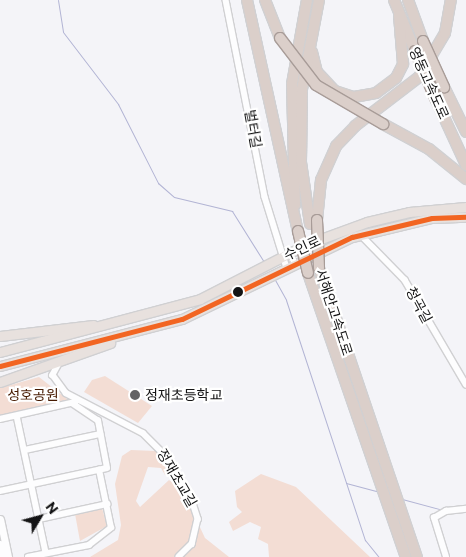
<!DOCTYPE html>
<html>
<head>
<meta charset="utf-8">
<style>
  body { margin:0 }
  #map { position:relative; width:466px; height:557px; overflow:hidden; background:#f4f4f8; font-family:Commissioner,"Noto Sans KR",sans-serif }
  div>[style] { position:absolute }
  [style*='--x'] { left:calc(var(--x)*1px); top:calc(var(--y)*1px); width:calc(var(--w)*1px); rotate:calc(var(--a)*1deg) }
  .green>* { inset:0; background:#f3ddd4 }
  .stream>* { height:1px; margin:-0.5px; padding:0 0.5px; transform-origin:0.5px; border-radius:0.5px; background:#b2b4d4 }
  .roads { filter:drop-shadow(1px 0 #d0d0d2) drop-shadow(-1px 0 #d0d0d2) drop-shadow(0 1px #d0d0d2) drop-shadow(0 -1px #d0d0d2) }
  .minor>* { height:5.5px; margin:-2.75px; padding:0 2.75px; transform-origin:2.75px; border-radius:2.75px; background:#fdfdfe }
  .tertiary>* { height:7px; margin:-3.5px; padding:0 3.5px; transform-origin:3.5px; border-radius:3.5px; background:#fdfdfe }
  .primary>* { height:9px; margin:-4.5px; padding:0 4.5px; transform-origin:4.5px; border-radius:4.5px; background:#e8e1de }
  .motorway>* { height:10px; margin:-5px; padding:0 5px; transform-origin:5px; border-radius:5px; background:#dbcfca }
  .bridges { filter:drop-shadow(1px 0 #a89c98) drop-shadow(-1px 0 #a89c98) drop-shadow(0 1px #a89c98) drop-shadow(0 -1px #a89c98) }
  .motorway-bridge>* { height:10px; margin:-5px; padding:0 5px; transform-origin:5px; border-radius:5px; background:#dbcfca }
  .bus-1>* { height:5px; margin:-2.5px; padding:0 2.5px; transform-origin:2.5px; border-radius:2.5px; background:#f26522 }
  .dots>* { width:14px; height:14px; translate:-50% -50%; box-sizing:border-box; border:2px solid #fff; border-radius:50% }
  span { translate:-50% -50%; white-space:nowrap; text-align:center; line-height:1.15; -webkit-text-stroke:4.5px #fff; paint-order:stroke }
  .street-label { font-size:14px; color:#141415 }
  .park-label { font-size:14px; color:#471b02 }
  .poi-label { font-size:14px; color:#141415 }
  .left { translate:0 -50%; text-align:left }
  .north { position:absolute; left:15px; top:492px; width:50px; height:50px; -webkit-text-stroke:4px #fff; paint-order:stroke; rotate:53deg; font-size:14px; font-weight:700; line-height:20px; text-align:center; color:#141415 }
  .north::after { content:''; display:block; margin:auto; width:18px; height:22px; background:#141415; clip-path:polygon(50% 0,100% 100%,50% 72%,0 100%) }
</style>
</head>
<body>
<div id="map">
  <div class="green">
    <div style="clip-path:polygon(105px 376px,152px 406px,138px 423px,84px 392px,92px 380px)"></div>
    <div style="clip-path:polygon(39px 377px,71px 402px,0 416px,0 388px)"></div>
    <div style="clip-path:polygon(131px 450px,156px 451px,168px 472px,165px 475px,161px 468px,148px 467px,136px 501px,140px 507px,169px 480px,182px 489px,205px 538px,229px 557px,90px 557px,118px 540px,121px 525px,115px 484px,122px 456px)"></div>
    <div style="clip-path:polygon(261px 474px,296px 487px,370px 557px,269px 557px,268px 544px,258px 539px,261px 527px,250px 522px,233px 531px,229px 522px,242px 512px,237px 507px,235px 491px)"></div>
    <div style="clip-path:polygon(102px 508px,107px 526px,80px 541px,75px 514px)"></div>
  </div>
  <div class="stream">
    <div style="--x:58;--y:0;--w:32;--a:81"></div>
    <div style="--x:63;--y:32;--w:91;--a:52.6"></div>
    <div style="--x:118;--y:104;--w:89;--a:63.1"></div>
    <div style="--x:158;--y:183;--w:21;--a:41"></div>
    <div style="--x:174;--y:197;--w:60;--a:13.6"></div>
    <div style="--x:232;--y:211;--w:60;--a:57.9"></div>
    <div style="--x:274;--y:278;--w:25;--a:61"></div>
    <div style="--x:286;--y:300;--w:253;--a:71.8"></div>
    <div style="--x:365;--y:540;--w:22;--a:51"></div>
    <div style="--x:346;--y:483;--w:34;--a:15"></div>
    <div style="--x:402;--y:499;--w:42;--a:15"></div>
    <div style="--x:452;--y:507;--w:14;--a:-8"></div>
  </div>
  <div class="roads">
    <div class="minor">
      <div style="--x:226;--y:0;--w:201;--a:78.8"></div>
      <div style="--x:265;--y:197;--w:74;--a:72.8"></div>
      <div style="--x:361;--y:235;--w:63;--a:45.6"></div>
      <div style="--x:405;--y:280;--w:121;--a:59.6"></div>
      <div style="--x:59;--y:364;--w:13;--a:119"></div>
      <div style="--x:53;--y:375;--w:22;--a:54"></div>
      <div style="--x:66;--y:393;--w:87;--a:27.5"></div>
      <div style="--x:143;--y:433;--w:37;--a:45"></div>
      <div style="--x:169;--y:459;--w:47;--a:60.7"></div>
      <div style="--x:192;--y:500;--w:20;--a:72"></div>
      <div style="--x:198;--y:519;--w:26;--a:103"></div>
      <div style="--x:192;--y:544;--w:18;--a:135"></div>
      <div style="--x:17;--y:416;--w:139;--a:78"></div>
      <div style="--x:0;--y:419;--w:77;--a:-12.8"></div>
      <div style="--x:25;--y:450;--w:77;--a:-12"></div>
      <div style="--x:0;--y:491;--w:109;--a:-12.1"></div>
      <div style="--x:107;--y:468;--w:48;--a:-100.8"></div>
      <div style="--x:98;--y:421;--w:30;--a:-146"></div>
      <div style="--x:39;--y:519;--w:70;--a:-12.4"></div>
      <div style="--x:28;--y:557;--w:62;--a:-11.1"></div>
      <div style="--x:89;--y:545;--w:28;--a:-38"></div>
      <div style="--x:111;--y:528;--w:59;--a:-101.7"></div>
      <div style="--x:446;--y:557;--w:41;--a:-107.1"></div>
      <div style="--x:434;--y:518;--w:14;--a:-30"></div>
      <div style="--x:446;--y:511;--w:20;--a:-6"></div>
    </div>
    <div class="tertiary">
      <div style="--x:0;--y:519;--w:39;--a:78"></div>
      <div style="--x:0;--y:544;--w:13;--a:77"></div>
    </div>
    <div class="primary">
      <div style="--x:0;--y:336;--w:94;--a:-6.7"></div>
      <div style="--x:0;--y:352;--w:207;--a:-14.8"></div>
      <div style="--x:200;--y:299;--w:120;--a:-27.2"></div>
      <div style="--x:307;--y:244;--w:64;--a:-20.1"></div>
      <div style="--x:367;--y:222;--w:43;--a:-13.4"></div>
      <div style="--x:409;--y:212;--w:57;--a:-5"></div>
      <div style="--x:0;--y:366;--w:188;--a:-14.5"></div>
      <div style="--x:182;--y:319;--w:189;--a:-25.8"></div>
      <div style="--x:352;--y:237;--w:82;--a:-13.4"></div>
      <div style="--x:432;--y:218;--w:34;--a:-2"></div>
      <div style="--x:0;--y:382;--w:117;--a:-19.5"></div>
    </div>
    <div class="motorway">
      <div style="--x:247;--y:0;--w:237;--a:77.6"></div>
      <div style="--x:265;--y:0;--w:41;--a:68.5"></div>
      <div style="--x:394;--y:0;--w:55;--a:67.6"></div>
      <div style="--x:408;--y:0;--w:44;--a:69.9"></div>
      <div style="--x:312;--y:52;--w:21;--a:76"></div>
      <div style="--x:317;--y:72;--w:26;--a:47"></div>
      <div style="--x:335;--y:91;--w:20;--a:18"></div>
      <div style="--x:354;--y:97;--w:22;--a:-10"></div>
      <div style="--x:376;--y:93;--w:25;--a:-37"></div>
      <div style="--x:396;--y:78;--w:16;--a:-63"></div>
      <div style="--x:403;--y:64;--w:49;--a:-94.7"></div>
      <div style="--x:444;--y:87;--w:50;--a:63.9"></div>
      <div style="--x:436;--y:100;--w:72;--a:65.2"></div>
      <div style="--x:383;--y:124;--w:52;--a:28.5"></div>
      <div style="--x:429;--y:149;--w:48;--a:39"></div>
      <div style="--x:295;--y:205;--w:121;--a:-91.4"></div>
      <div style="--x:292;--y:84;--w:85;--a:-79.9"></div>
      <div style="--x:317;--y:220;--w:40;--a:-84.3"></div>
      <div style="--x:321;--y:180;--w:37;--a:-66"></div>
      <div style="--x:336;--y:146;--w:28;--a:-46"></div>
      <div style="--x:355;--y:126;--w:81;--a:-37.4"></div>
      <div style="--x:419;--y:77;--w:51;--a:-59.4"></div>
      <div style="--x:445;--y:33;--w:34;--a:-80"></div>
      <div style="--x:310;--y:224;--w:63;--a:-98.3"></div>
      <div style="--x:301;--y:162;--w:73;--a:-89.2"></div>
      <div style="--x:302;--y:89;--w:91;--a:-79.2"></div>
      <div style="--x:319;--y:268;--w:305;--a:71.3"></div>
      <div style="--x:308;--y:273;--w:300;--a:71"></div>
    </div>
  </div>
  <div class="bridges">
    <div class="motorway-bridge">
      <div style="--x:280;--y:38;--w:59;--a:52.5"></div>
      <div style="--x:316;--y:85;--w:78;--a:30.2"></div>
      <div style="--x:423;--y:41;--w:51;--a:65.5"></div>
      <div style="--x:415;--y:51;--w:53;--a:66.8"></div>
      <div style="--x:317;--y:220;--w:48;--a:87.6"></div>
      <div style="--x:298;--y:231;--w:43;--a:76.6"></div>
    </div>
  </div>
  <div class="bus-1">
    <div style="--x:0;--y:366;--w:188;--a:-14.5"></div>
    <div style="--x:182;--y:319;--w:189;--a:-25.8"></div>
    <div style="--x:352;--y:237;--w:82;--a:-13.4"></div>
    <div style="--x:432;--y:218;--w:34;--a:-2"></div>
  </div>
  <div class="dots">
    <div style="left:238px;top:292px;background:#141415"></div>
    <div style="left:135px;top:395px;background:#626264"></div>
  </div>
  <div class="street-label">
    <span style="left:429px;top:83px;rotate:66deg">영동고속도로</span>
    <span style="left:253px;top:129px;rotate:80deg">벌터길</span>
    <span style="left:302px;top:248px;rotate:-25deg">수인로</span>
    <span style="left:419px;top:305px;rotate:62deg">청곡길</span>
    <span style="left:334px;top:312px;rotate:72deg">서해안고속도로</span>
    <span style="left:177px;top:478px;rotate:60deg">정재초교길</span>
  </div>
  <div class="park-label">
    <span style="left:33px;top:395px">성호공원</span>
  </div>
  <div class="poi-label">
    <span class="left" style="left:145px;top:395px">정재초등학교</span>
  </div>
  <div class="north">N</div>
</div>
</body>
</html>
